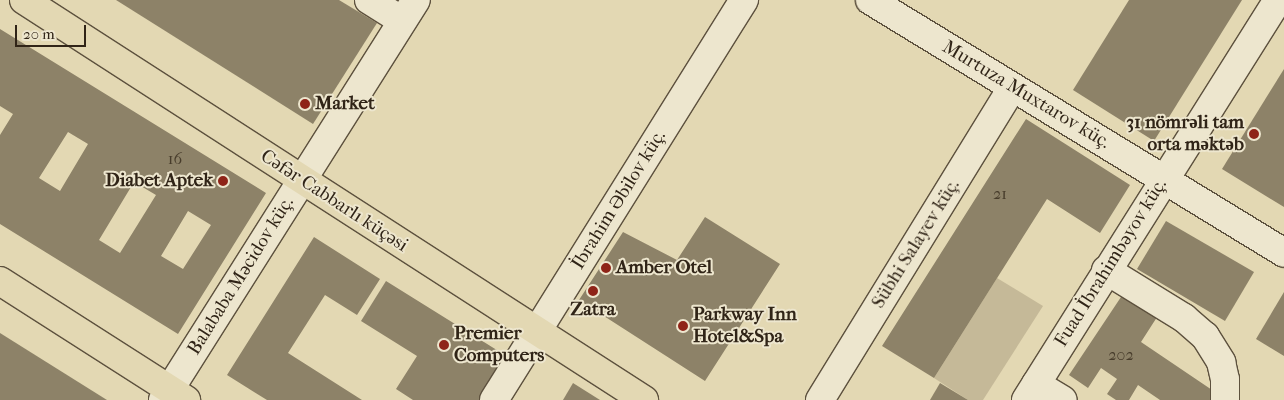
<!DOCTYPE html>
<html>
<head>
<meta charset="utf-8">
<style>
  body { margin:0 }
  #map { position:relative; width:1284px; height:400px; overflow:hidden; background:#e3d8b3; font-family:"IM FELL French Canon",serif }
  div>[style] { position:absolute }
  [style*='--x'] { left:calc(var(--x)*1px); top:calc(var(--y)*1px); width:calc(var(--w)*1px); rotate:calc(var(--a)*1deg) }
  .green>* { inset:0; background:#c5b998 }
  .building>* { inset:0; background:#8d8268 }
  .roads { filter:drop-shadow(1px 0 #5d513e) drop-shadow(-1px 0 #5d513e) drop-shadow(0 1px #5d513e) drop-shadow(0 -1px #5d513e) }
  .minor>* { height:28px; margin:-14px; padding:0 14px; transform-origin:14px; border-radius:14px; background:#ede6ce }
  .major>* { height:28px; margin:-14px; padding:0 14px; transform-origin:14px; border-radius:14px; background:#e3d8b3 }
  .dots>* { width:14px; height:14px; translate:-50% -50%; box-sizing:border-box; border:2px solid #ede6ce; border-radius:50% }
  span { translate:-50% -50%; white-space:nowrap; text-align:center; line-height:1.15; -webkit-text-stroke:4px #ede6ce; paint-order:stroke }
  .number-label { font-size:16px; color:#473c2b }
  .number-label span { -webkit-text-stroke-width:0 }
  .street-label { font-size:19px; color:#302417 }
  .poi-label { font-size:19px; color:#302417; font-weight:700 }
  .left { translate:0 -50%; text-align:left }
  .right { translate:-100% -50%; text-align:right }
  .scale { position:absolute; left:15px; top:25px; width:71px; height:22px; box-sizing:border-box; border:2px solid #302417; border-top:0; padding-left:6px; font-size:15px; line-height:18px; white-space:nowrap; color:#302417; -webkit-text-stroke:4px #ede6ce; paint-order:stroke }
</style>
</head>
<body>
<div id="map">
  <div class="green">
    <div style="clip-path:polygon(997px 278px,1043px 306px,983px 400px,968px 400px,934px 378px)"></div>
  </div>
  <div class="building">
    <div style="clip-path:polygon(116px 0,339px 0,377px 23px,313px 124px)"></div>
    <div style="clip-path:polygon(1129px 0,1242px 0,1154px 141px,1073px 90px)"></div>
    <div style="clip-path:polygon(evenodd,0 29px,266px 193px,178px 334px,0 224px,0 135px,13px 114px,0 106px,0 29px,68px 132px,88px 144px,60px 191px,39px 178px,68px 132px,0 29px,134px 182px,156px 195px,120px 253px,99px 240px,134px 182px,0 29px,188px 211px,211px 225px,183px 269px,161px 256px,188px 211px)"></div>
    <div style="clip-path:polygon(1284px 69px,1284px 207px,1222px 169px)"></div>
    <div style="clip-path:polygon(1026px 119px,1130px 185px,1100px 233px,1047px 199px,934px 378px,882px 346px)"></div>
    <div style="clip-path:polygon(705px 217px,780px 264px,705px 381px,579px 300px,623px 232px,677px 260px)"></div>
    <div style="clip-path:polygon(1166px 221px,1254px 272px,1225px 321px,1137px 269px)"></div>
    <div style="clip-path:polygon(314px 237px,380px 279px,357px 315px,325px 295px,288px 353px,362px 400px,267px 400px,227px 375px)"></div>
    <div style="clip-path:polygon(386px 281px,508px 357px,480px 400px,413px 400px,396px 389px,417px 356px,361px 321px)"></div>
    <div style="clip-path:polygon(1125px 291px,1159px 314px,1141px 342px,1218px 394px,1214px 400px,1160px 400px,1138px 385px,1129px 400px,1116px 400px,1107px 394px,1117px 379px,1101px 368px,1088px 388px,1069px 375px)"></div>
    <div style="clip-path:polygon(1284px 292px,1284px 356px,1256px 339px)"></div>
    <div style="clip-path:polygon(0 333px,107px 400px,0 400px)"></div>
    <div style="clip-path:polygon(573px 383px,600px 400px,563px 400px)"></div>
    <div style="clip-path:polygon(940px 383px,968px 400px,930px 400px)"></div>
  </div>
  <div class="roads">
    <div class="minor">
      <div style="--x:369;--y:0;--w:39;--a:32"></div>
      <div style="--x:870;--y:0;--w:485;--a:31.4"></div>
      <div style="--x:1106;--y:270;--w:92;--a:31.6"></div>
      <div style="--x:1184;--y:318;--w:28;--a:41"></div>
      <div style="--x:1205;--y:336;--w:31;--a:58"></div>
      <div style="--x:1221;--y:362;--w:18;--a:77"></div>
      <div style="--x:1225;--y:380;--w:20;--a:90"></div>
      <div style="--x:1036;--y:384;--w:31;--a:31"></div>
      <div style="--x:163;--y:400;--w:473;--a:-57.7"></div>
      <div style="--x:494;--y:400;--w:472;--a:-58"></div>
      <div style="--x:820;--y:400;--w:366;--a:-58.4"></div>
      <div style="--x:1026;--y:400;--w:473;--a:-57.8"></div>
    </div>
    <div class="major">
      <div style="--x:24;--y:0;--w:738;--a:32.83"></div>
      <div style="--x:0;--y:281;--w:221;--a:32.6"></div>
    </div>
  </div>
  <div class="dots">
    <div style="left:305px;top:104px;background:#8f2418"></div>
    <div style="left:1254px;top:134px;background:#8f2418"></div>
    <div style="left:223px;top:181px;background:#8f2418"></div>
    <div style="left:606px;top:268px;background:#8f2418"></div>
    <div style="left:593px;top:291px;background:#8f2418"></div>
    <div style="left:683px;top:326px;background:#8f2418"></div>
    <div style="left:444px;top:345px;background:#8f2418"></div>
  </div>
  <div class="number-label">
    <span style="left:175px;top:159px">16</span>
    <span style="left:1000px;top:194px">21</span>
    <span style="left:1121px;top:355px">202</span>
  </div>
  <div class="street-label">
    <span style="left:1026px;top:95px;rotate:31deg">Murtuza Muxtarov küç.</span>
    <span style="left:619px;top:200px;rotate:-58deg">İbrahim Əbilov küç.</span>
    <span style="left:334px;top:201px;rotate:33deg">Cəfər Cabbarlı küçəsi</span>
    <span style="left:916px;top:244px;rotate:-58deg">Sübhi Salayev küç.</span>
    <span style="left:1111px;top:263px;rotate:-58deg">Fuad İbrahimbəyov küç.</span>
    <span style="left:241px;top:276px;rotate:-58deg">Balababa Məcidov küç.</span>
  </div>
  <div class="poi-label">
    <span class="left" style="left:315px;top:104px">Market</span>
    <span class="right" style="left:1244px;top:134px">31 nömrəli tam<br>orta məktəb</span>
    <span class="right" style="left:213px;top:181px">Diabet Aptek</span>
    <span class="left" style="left:616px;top:268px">Amber Otel</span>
    <span style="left:593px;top:310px">Zatra</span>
    <span class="left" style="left:693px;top:326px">Parkway Inn<br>Hotel&amp;Spa</span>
    <span class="left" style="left:454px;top:345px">Premier<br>Computers</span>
  </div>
  <div class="scale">20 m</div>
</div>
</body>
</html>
